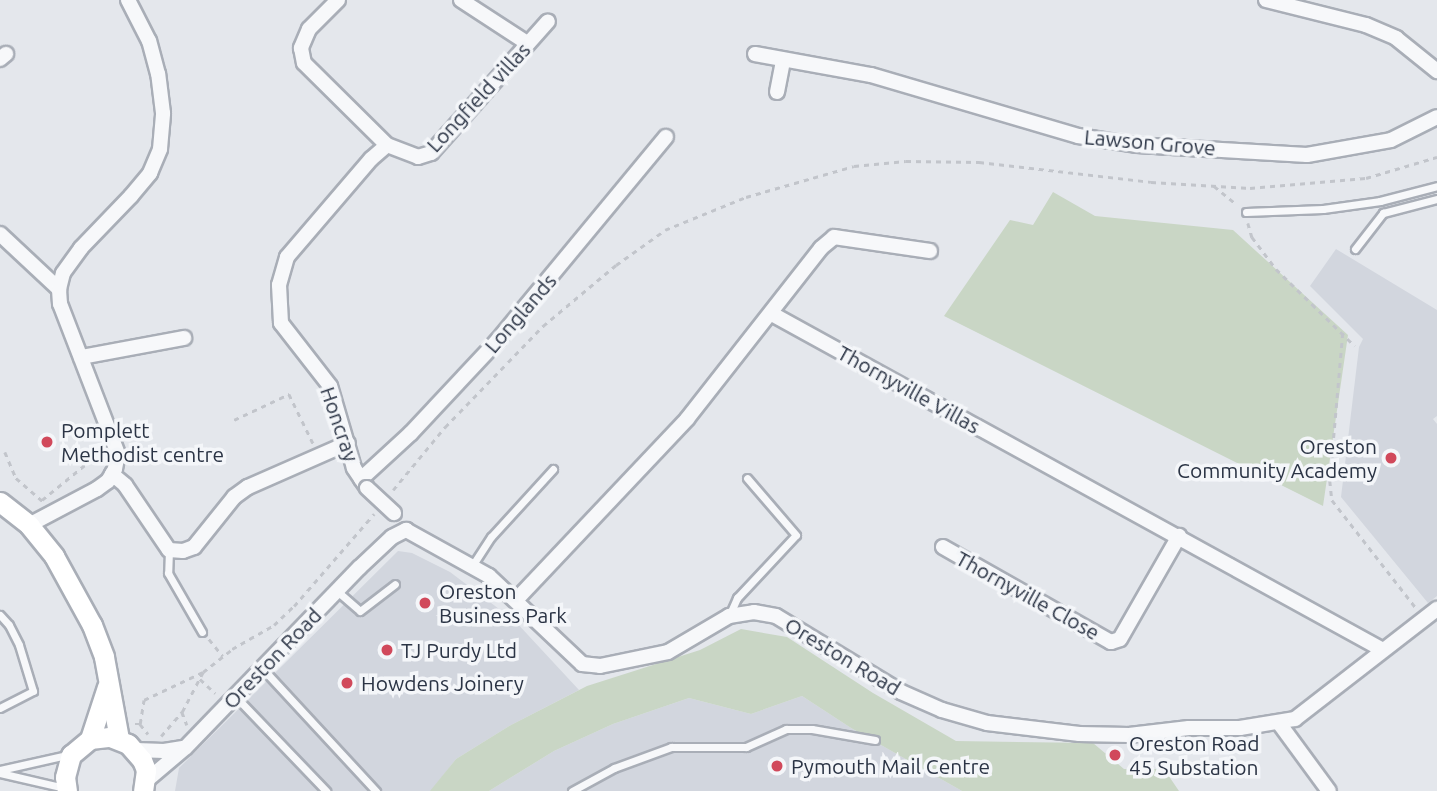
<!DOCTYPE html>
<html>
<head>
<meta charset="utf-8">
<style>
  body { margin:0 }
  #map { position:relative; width:1437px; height:791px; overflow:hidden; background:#e4e7ec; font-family:Ubuntu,sans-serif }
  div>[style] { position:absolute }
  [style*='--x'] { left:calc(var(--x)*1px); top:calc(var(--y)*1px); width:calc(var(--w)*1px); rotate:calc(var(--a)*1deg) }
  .built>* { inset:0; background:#d2d6de }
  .green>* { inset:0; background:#c9d6c5 }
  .path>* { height:2.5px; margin-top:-1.25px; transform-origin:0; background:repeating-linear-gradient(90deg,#c2c5cb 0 5px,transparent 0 10px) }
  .roads { filter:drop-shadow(2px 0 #a9aeb7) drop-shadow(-2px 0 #a9aeb7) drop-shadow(0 2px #a9aeb7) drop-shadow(0 -2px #a9aeb7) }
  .lane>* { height:7px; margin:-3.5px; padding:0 3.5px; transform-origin:3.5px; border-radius:3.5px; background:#f7f8fa }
  .street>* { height:14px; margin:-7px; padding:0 7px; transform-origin:7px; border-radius:7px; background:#f7f8fa }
  .secondary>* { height:19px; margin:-9.5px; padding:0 9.5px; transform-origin:9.5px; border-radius:9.5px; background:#fff }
  .bridges { filter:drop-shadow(2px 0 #a9aeb7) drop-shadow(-2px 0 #a9aeb7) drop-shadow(0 2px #a9aeb7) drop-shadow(0 -2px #a9aeb7) }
  .street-bridge>* { height:14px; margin:-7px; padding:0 7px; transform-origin:7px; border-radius:7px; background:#f7f8fa }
  .dots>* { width:19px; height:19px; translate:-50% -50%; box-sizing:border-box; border:4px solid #f4f6f9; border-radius:50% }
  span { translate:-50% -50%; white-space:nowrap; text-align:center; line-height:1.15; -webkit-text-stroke:7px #f4f6f9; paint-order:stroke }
  .street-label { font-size:21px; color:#2b3445 }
  .poi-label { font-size:21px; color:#2b3445 }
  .left { translate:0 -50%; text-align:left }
  .right { translate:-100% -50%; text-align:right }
</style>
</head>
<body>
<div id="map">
  <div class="built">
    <div style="clip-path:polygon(1336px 249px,1437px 310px,1437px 416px,1433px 419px,1437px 424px,1437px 596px,1428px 603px,1341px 497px,1359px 347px,1363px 339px,1310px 286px)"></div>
    <div style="clip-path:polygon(398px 551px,412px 553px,450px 572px,515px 621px,579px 690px,511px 725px,456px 759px,431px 791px,175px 791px,179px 768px)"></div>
    <div style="clip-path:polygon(802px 696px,851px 728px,962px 791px,489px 791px,554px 751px,613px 724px,689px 698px,751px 714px)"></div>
  </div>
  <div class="green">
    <div style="clip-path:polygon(1053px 192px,1095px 216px,1233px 230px,1348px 335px,1323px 506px,944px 316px,1010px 220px,1033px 225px)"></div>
    <div style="clip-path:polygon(741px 629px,787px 637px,873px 693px,956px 741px,1093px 743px,1124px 769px,1164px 769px,1179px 791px,962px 791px,851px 728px,802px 696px,751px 714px,689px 698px,613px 724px,554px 751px,489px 791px,430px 791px,456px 759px,511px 725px,587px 686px,700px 650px)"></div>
  </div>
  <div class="path">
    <div style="--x:1214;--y:186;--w:28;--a:39"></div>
    <div style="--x:1248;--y:223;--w:15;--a:74"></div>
    <div style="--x:1252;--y:237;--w:40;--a:53"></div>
    <div style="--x:1276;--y:269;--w:110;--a:44.3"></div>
    <div style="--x:1343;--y:333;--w:149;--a:95"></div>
    <div style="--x:1330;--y:481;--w:19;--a:84"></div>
    <div style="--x:1332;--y:500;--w:137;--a:52.1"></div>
    <div style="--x:234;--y:420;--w:61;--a:-25.3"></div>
    <div style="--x:289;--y:394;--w:55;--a:63.9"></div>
    <div style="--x:5;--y:452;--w:28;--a:67"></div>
    <div style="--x:16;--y:478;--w:35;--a:41"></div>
    <div style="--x:393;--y:490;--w:82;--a:-50.5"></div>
    <div style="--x:445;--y:427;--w:141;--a:-45.9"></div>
    <div style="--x:543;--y:326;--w:95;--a:-39.9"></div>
    <div style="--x:616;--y:265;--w:60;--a:-35.5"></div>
    <div style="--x:665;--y:230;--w:87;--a:-22.2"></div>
    <div style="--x:746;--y:197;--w:112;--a:-16"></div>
    <div style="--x:854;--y:166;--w:52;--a:-5.5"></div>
    <div style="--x:906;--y:161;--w:73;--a:0.8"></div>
    <div style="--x:979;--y:162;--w:173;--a:6.6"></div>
    <div style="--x:1151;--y:182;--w:99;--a:3.5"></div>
    <div style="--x:1250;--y:188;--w:116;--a:-4.9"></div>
    <div style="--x:1366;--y:178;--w:74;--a:-16.5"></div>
    <div style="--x:42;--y:500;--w:71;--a:-39.3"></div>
    <div style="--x:209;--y:639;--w:22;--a:51"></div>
    <div style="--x:200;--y:679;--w:21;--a:43"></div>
    <div style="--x:182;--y:712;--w:14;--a:69"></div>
    <div style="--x:135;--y:724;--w:5;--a:0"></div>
    <div style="--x:140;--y:724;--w:13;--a:51"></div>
    <div style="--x:140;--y:724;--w:24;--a:-81"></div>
    <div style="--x:144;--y:700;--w:65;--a:-25.4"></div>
    <div style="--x:161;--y:736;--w:32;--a:-49"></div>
    <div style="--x:182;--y:712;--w:45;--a:-62.3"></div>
    <div style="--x:203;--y:672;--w:37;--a:-38"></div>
    <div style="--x:232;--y:649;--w:48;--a:-29.7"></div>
    <div style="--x:274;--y:625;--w:28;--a:-44"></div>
    <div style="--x:294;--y:606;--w:122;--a:-49"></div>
  </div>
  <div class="roads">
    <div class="lane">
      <div style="--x:1246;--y:212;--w:77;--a:-2.2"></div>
      <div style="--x:1323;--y:209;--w:58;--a:-8"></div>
      <div style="--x:1380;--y:201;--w:59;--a:-14.7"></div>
      <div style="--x:1355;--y:249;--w:46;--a:-52.1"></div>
      <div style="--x:1383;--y:213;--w:56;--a:-14.5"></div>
      <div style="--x:169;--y:550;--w:23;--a:92"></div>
      <div style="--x:168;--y:573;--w:68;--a:60"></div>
      <div style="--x:472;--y:566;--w:35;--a:-57"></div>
      <div style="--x:491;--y:537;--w:92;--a:-47.6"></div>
      <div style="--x:337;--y:591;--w:30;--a:41"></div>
      <div style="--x:360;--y:611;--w:44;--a:-37.6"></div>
      <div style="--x:0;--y:615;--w:13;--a:48"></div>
      <div style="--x:9;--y:625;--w:22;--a:63"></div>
      <div style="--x:19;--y:645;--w:48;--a:73.1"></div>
      <div style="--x:33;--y:691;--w:37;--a:153"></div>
      <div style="--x:729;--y:616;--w:20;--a:-66"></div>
      <div style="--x:737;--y:598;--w:86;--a:-46.9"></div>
      <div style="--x:796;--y:535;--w:75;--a:-130.7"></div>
      <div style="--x:262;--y:668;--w:168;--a:47.2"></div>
      <div style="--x:235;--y:696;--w:132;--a:46.2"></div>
      <div style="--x:0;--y:770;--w:69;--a:-12.6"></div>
      <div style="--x:0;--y:773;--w:67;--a:13"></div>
      <div style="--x:572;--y:791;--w:48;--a:-28.7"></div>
      <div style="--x:614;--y:768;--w:61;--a:-20.2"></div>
      <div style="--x:671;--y:747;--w:75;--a:0"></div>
      <div style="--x:746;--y:747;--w:44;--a:-24.2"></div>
      <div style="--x:786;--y:729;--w:26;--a:0"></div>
      <div style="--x:812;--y:729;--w:64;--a:9.9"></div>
    </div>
    <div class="street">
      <div style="--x:338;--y:0;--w:41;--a:135"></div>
      <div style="--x:309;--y:29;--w:21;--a:113"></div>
      <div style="--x:301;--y:48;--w:15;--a:79"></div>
      <div style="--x:304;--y:63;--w:117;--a:44.7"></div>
      <div style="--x:387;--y:145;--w:33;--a:21"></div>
      <div style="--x:418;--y:157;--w:14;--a:-17"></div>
      <div style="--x:431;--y:153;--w:176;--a:-48.4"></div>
      <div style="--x:461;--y:0;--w:79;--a:33.1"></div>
      <div style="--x:1266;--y:0;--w:103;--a:14"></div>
      <div style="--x:1366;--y:25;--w:33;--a:23"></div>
      <div style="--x:1396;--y:38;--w:53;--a:38.8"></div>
      <div style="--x:755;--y:54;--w:118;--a:10.3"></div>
      <div style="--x:871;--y:75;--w:216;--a:16.4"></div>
      <div style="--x:1078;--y:136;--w:60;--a:8.7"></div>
      <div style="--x:1137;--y:145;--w:170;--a:3.4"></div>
      <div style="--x:1307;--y:155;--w:85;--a:-10.1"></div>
      <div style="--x:1391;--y:140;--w:51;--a:-26.6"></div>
      <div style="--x:0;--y:59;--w:8;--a:-40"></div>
      <div style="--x:777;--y:92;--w:33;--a:-79"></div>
      <div style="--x:0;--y:234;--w:81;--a:43"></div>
      <div style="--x:772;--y:314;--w:697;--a:28.81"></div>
      <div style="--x:81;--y:357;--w:105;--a:-10.5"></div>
      <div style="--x:112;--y:474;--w:17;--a:40"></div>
      <div style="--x:125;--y:485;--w:78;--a:55.9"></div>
      <div style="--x:169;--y:550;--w:14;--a:4"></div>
      <div style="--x:183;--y:551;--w:12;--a:-20"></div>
      <div style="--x:194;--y:547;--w:64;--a:-51.3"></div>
      <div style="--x:234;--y:497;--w:17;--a:-36"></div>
      <div style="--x:248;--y:487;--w:109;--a:-23.7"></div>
      <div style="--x:361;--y:479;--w:68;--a:-42.6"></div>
      <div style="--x:411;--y:433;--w:126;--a:-46.9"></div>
      <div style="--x:497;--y:341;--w:265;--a:-50.4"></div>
      <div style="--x:366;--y:486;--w:22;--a:-124"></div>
      <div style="--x:354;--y:468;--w:85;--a:-106.3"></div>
      <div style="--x:330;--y:386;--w:80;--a:-127.9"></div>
      <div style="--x:281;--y:323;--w:38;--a:-93"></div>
      <div style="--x:279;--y:285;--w:29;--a:-74"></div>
      <div style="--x:287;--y:257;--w:129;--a:-49.4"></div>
      <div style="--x:371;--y:159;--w:21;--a:-41"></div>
      <div style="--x:29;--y:525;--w:77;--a:-27.9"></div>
      <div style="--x:97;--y:489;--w:14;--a:-36"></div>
      <div style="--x:108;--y:481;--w:14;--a:-60"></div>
      <div style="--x:115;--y:469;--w:15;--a:-79"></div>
      <div style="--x:118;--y:454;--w:161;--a:-111.1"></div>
      <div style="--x:60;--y:304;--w:15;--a:-94"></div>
      <div style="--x:59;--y:289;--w:16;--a:-76"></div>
      <div style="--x:63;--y:273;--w:31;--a:-54"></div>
      <div style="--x:81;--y:248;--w:72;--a:-46.1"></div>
      <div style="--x:131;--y:196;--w:30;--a:-50"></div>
      <div style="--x:150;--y:173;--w:26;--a:-67"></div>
      <div style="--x:160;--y:149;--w:36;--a:-85"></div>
      <div style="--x:163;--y:113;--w:39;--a:-97"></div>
      <div style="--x:158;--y:74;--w:34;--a:-105"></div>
      <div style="--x:149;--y:41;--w:46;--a:-117.1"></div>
      <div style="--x:943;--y:547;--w:193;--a:29.5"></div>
      <div style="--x:1111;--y:642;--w:9;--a:-18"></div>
      <div style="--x:1120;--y:639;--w:119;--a:-60.2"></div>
      <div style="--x:516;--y:600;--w:249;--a:-46.6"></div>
      <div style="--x:687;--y:419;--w:217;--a:-51.9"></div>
      <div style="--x:821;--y:248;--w:17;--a:-40"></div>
      <div style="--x:834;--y:237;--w:97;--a:8.3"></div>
      <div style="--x:1279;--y:723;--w:84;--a:53.7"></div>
      <div style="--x:136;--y:750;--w:28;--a:2"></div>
      <div style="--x:164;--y:751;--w:19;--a:-9"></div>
      <div style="--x:146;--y:781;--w:52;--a:-40.4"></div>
      <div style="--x:186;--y:747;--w:249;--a:-46"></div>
      <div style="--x:359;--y:568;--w:45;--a:-43.2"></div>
      <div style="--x:392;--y:537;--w:16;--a:-27"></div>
      <div style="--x:406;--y:530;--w:95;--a:29"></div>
      <div style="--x:489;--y:576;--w:128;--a:43.4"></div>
      <div style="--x:582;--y:664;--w:18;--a:6"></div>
      <div style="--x:600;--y:666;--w:69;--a:-11.6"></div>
      <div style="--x:668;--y:652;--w:71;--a:-30.5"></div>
      <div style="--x:729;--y:616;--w:25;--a:-9"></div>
      <div style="--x:754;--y:612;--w:22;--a:10"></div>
      <div style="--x:776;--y:616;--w:146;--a:31.3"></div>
      <div style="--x:901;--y:692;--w:45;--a:23.7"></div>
      <div style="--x:942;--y:710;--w:47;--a:16.1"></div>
      <div style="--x:987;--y:723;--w:93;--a:6.8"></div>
      <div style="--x:1079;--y:734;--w:50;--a:1.1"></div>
      <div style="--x:1129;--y:735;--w:60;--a:-6.7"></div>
      <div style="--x:1189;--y:728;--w:51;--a:0"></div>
      <div style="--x:1240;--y:728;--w:56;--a:-9.3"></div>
      <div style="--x:1295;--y:719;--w:180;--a:-37.8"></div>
    </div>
    <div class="secondary">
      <div style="--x:0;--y:502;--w:37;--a:38"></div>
      <div style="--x:29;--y:525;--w:40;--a:51"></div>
      <div style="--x:54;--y:556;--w:79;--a:61.2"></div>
      <div style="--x:92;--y:625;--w:34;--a:69"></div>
      <div style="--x:104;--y:657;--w:83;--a:79.6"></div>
      <div style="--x:90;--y:739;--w:55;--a:-71.9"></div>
      <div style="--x:67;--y:791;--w:14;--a:-98"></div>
      <div style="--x:65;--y:777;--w:23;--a:-75"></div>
      <div style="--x:71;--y:755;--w:25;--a:-40"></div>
      <div style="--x:90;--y:739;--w:20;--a:-6"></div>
      <div style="--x:110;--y:737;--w:19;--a:21"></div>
      <div style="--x:128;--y:744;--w:21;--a:49"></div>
      <div style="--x:142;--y:760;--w:11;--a:68"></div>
      <div style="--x:146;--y:770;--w:21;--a:98"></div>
    </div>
  </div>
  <div class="bridges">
    <div class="street-bridge">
      <div style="--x:367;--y:488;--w:37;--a:43"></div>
    </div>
  </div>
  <div class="dots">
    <div style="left:47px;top:442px;background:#d1495b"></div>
    <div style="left:1391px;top:458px;background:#d1495b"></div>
    <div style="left:425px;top:603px;background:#d1495b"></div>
    <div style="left:387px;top:650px;background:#d1495b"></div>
    <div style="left:347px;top:683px;background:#d1495b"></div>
    <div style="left:1115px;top:755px;background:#d1495b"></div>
    <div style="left:777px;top:766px;background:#d1495b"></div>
  </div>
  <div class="street-label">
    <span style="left:478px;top:97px;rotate:-47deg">Longfield villas</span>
    <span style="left:1150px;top:142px;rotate:5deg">Lawson Grove</span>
    <span style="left:520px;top:313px;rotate:-49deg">Longlands</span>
    <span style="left:909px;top:389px;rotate:29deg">Thornyville Villas</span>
    <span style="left:340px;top:424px;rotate:71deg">Honcray</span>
    <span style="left:1028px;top:595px;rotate:29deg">Thornyville Close</span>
    <span style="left:843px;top:656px;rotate:31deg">Oreston Road</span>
    <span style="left:272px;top:658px;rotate:-46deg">Oreston Road</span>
  </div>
  <div class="poi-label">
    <span class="left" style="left:61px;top:442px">Pomplett<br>Methodist centre</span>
    <span class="right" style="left:1377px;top:458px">Oreston<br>Community Academy</span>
    <span class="left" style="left:439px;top:603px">Oreston<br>Business Park</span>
    <span class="left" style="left:401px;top:650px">TJ Purdy Ltd</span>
    <span class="left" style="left:361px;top:683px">Howdens Joinery</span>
    <span class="left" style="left:1129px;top:755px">Oreston Road<br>45 Substation</span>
    <span class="left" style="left:791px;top:766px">Pymouth Mail Centre</span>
  </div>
</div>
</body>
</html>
